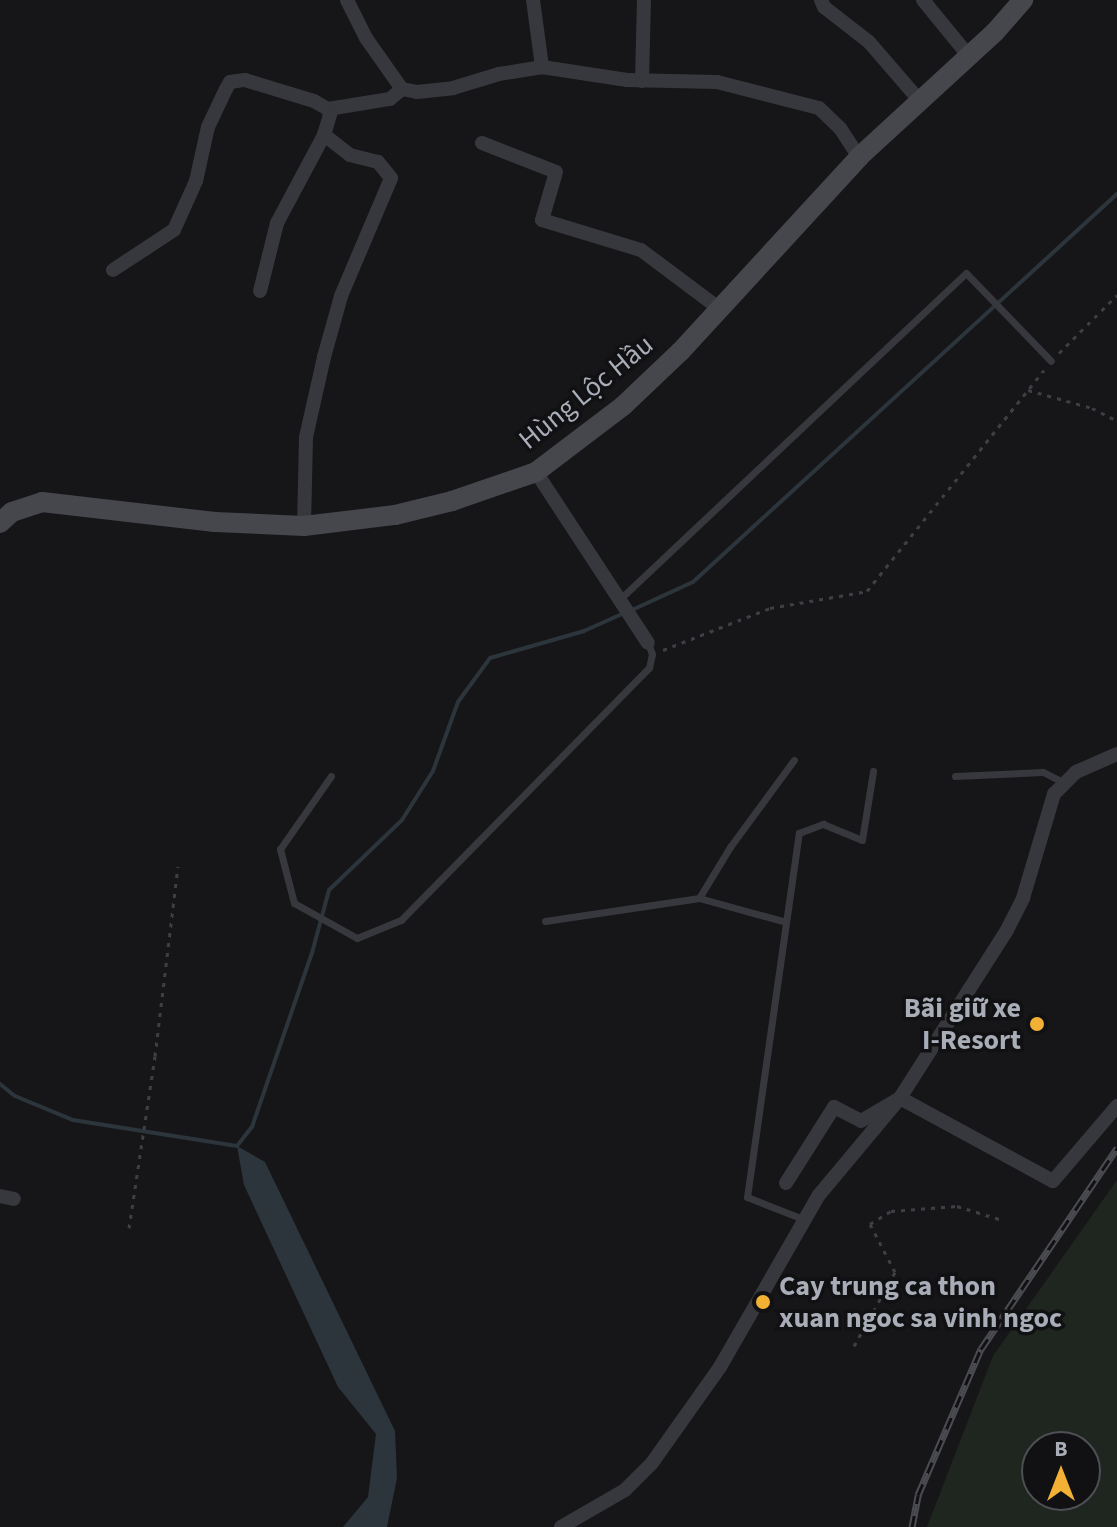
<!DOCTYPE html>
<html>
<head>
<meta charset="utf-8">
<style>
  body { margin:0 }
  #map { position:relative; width:1117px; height:1527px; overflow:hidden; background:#161618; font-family:"Source Sans 3",sans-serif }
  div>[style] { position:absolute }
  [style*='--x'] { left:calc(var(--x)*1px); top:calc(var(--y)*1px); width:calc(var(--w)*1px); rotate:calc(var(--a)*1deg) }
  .green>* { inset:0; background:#1e261f }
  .water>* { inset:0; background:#2c353c }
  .stream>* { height:4px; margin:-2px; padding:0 2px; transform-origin:2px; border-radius:2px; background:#2c353c }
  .path>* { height:3px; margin-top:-1.5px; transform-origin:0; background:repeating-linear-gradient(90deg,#3d3f44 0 4px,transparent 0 10px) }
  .lane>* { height:7px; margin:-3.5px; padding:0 3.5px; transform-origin:3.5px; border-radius:3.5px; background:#37383d }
  .street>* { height:14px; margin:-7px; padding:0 7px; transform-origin:7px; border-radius:7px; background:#37383d }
  .secondary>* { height:20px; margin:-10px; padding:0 10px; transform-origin:10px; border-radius:10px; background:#45474d }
  .rail>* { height:7px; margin-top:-3.5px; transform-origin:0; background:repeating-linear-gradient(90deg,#111113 0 12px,#4a4c52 0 24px); box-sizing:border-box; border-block:2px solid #4a4c52 }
  .dots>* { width:22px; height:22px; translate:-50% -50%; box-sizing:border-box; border:4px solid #111113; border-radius:50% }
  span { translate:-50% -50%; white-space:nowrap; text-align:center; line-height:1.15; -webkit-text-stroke:7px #111113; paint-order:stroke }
  .street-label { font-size:28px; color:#a8adb8 }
  .poi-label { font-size:28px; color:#a8adb8; font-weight:700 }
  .right { translate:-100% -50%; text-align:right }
  .left { translate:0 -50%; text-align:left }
  .north { position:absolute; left:1021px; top:1431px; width:80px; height:80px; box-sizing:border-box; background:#111113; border:2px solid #4d4f55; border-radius:50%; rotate:0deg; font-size:22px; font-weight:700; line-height:32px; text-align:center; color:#a8adb8 }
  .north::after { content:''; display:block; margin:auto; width:28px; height:36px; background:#f2b134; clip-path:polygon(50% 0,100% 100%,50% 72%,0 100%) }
</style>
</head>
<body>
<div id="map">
  <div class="green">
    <div style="clip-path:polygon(evenodd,1117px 1180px,1117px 1527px,927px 1527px,993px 1356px,1117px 1180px,1037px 1447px,1085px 1447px,1085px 1495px,1037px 1495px,1037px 1447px)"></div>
  </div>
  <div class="water">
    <div style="clip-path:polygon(237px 1146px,265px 1162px,395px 1431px,397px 1478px,387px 1527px,343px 1527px,368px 1497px,376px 1434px,338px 1387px,244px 1185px)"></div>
  </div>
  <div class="stream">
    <div style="--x:632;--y:610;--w:67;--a:-24.7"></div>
    <div style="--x:693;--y:582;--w:575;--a:-42.46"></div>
    <div style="--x:0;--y:1084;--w:19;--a:39"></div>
    <div style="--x:15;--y:1096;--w:63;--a:22.5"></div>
    <div style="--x:73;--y:1120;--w:166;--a:9"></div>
    <div style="--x:237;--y:1146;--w:24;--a:-52"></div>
    <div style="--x:252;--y:1127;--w:184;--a:-71"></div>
    <div style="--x:312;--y:953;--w:65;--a:-74.9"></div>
    <div style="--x:329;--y:890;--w:101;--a:-43.8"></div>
    <div style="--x:402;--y:820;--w:58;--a:-57.7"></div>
    <div style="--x:433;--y:771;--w:73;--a:-70.1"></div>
    <div style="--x:458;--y:702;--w:54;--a:-54"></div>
    <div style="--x:490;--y:658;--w:98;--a:-16"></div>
    <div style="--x:584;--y:631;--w:44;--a:-24.2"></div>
  </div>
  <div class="path">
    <div style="--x:1059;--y:353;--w:82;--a:-45"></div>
    <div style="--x:1028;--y:390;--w:66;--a:15.7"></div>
    <div style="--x:1092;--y:408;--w:28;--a:27"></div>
    <div style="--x:663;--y:650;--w:115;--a:-21.4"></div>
    <div style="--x:770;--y:608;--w:98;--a:-9.9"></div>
    <div style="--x:867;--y:591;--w:283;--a:-51.3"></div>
    <div style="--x:129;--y:1228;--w:174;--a:-81.4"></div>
    <div style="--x:155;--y:1056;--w:191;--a:-83.1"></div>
    <div style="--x:854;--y:1346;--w:85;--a:-61"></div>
    <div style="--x:895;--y:1272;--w:54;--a:-117.5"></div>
    <div style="--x:870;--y:1224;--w:25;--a:-32"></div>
    <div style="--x:891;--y:1211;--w:66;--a:-4.3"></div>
    <div style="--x:957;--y:1206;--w:44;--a:17.2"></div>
  </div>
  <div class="lane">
    <div style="--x:620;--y:599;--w:475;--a:-43.3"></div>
    <div style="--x:966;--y:273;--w:122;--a:46"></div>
    <div style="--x:331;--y:776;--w:89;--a:124.9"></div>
    <div style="--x:280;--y:849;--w:56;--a:75.5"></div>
    <div style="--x:294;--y:903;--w:72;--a:29.1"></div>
    <div style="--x:357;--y:938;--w:48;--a:-22.2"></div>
    <div style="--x:401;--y:920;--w:354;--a:-45.5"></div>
    <div style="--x:649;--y:668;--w:14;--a:-78"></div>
    <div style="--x:652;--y:654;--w:12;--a:-110"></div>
    <div style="--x:955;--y:776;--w:88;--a:-2.6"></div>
    <div style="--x:1043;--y:772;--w:22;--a:27"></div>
    <div style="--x:699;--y:898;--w:60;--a:-58.7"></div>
    <div style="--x:730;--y:847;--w:108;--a:-53.7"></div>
    <div style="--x:545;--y:921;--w:156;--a:-8.5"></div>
    <div style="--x:699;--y:898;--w:90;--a:15.4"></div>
    <div style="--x:803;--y:1219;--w:60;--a:-158.6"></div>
    <div style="--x:747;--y:1197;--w:368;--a:-81.9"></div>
    <div style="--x:799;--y:833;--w:26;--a:-21"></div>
    <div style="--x:823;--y:824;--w:42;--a:22.3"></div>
    <div style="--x:862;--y:840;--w:70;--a:-80.9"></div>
  </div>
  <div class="street">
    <div style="--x:347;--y:0;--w:42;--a:63.4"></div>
    <div style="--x:366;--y:38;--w:62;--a:54.8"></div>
    <div style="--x:402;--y:89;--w:15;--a:11"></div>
    <div style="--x:417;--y:92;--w:36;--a:-6"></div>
    <div style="--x:453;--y:88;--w:48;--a:-16.9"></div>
    <div style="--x:499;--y:74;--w:44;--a:-9.2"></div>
    <div style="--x:542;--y:67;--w:86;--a:8.7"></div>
    <div style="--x:627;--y:80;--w:90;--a:1.3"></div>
    <div style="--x:717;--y:82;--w:105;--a:14.3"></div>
    <div style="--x:819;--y:108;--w:29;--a:44"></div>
    <div style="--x:840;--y:128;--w:35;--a:57"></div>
    <div style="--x:533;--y:0;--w:68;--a:82.3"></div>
    <div style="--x:821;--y:0;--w:8;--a:67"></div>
    <div style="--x:824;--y:7;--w:57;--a:37.9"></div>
    <div style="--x:869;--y:42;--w:78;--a:49.2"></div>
    <div style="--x:923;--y:0;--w:71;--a:50.7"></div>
    <div style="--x:642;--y:81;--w:81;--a:-88.6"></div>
    <div style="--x:328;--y:109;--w:63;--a:-9.2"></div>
    <div style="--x:390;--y:99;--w:16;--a:-40"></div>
    <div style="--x:482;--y:143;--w:79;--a:21.4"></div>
    <div style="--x:556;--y:172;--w:50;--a:106.3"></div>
    <div style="--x:542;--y:220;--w:103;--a:16.9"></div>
    <div style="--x:641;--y:250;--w:99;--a:36.8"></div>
    <div style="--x:113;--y:270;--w:73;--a:-33.3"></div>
    <div style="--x:174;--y:230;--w:54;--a:-65.8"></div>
    <div style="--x:196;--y:181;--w:55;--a:-77.5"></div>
    <div style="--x:208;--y:127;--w:42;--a:-64.7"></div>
    <div style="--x:226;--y:89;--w:8;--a:-60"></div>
    <div style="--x:230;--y:82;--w:15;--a:-8"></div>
    <div style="--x:245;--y:80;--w:72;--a:16.9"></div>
    <div style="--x:314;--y:101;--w:16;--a:30"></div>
    <div style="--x:328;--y:109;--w:6;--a:72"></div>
    <div style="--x:330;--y:115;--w:21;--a:107"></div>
    <div style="--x:324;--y:135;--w:100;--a:118.1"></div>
    <div style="--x:277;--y:223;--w:70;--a:104"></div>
    <div style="--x:536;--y:472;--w:204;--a:56.8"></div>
    <div style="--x:304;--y:526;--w:89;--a:-88.7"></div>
    <div style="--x:306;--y:437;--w:82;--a:-77.3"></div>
    <div style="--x:324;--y:357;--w:63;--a:-74.4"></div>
    <div style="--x:341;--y:296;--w:128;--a:-67"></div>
    <div style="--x:391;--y:178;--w:21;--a:-129"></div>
    <div style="--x:378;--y:162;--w:29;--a:-166"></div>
    <div style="--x:350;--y:155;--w:33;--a:-142"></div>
    <div style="--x:786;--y:1183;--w:90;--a:-57.7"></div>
    <div style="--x:834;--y:1107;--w:30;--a:27"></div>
    <div style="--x:861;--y:1121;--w:45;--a:-30.5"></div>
    <div style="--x:900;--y:1098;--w:174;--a:28.5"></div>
    <div style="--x:1053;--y:1181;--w:99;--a:-49.5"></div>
    <div style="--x:0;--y:1196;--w:14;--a:12"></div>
    <div style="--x:561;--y:1527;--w:74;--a:-30"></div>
    <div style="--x:625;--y:1490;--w:38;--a:-45"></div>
    <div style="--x:652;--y:1463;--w:118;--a:-54.7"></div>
    <div style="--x:720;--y:1367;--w:198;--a:-60.1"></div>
    <div style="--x:819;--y:1195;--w:126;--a:-50.1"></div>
    <div style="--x:900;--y:1098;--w:199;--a:-57.5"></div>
    <div style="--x:1007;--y:930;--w:36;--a:-63"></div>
    <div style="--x:1023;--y:898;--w:109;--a:-73.4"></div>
    <div style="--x:1054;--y:794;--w:31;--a:-45"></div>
    <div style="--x:1076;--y:772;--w:45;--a:-23.7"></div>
  </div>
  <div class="secondary">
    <div style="--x:0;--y:523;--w:16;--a:-43"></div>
    <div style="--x:12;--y:512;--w:32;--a:-18"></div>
    <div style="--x:42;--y:502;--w:174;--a:6.6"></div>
    <div style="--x:215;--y:522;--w:89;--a:2.6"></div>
    <div style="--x:304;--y:526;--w:92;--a:-6.9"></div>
    <div style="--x:395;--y:515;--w:59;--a:-13.8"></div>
    <div style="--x:452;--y:501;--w:89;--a:-19"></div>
    <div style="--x:536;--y:472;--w:109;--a:-37.2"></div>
    <div style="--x:623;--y:406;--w:79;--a:-43.5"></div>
    <div style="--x:680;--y:352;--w:265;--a:-47.4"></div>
    <div style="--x:859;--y:157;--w:185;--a:-42.6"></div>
    <div style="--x:995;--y:32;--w:43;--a:-48.8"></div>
  </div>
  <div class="rail">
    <div style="--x:912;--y:1527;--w:33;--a:-79"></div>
    <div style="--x:918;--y:1495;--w:159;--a:-66.7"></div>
    <div style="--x:981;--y:1349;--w:243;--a:-55.9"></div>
  </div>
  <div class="dots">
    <div style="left:1037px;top:1024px;background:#f2b134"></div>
    <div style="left:763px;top:1302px;background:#f2b134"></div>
  </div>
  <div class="street-label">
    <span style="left:586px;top:392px;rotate:-39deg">Hùng Lộc Hầu</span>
  </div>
  <div class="poi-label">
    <span class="right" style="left:1021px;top:1024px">Bãi giữ xe<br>I-Resort</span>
    <span class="left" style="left:779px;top:1302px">Cay trung ca thon<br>xuan ngoc sa vinh ngoc</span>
  </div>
  <div class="north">B</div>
</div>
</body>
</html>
